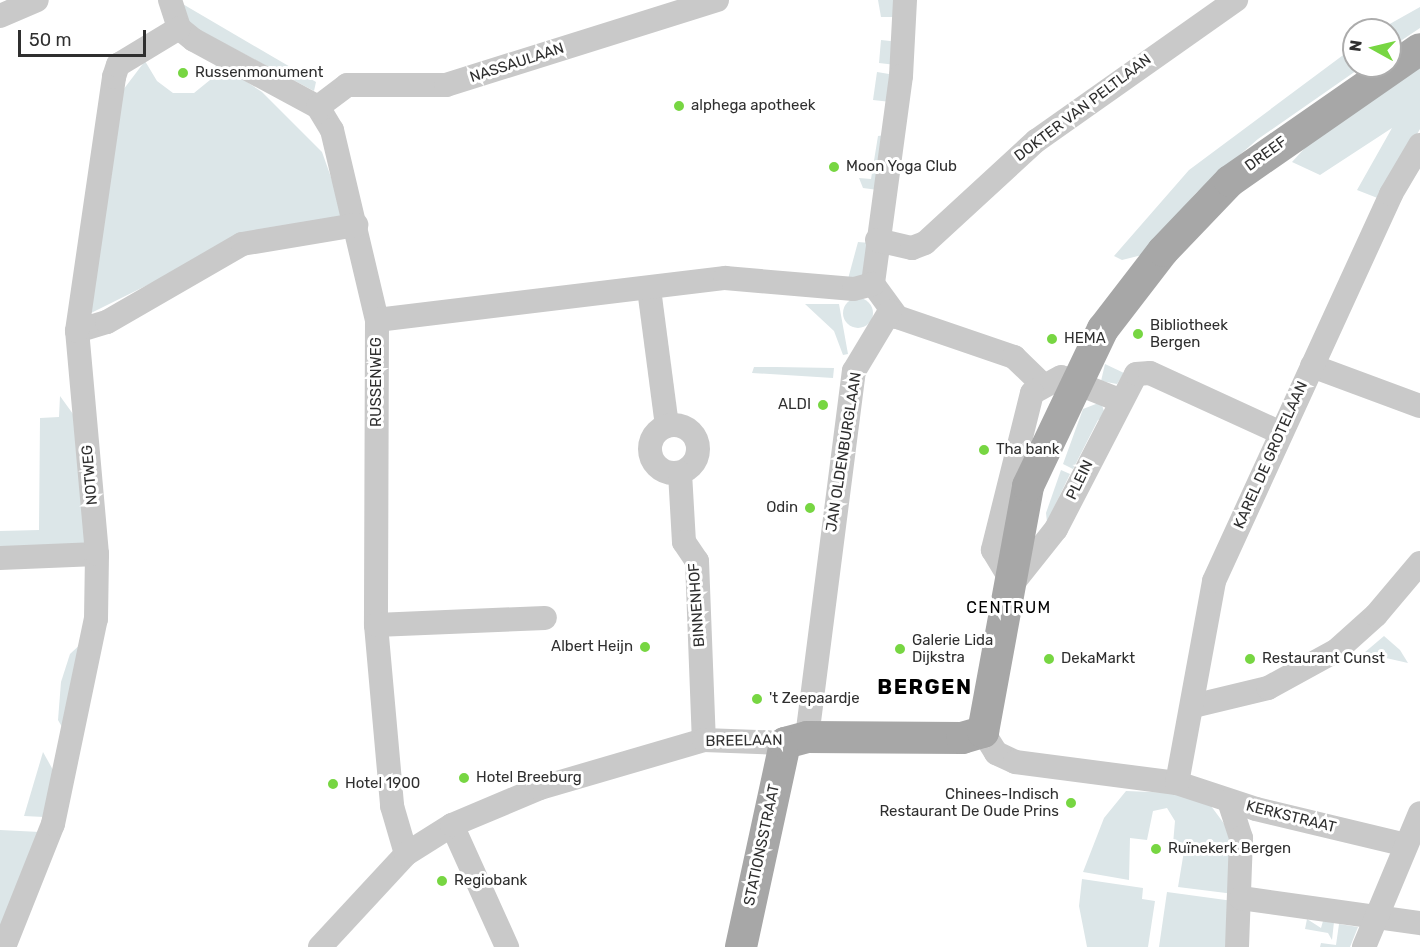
<!DOCTYPE html>
<html>
<head>
<meta charset="utf-8">
<style>
  body { margin:0 }
  #map { position:relative; width:1420px; height:947px; overflow:hidden; background:#fff; font-family:Rubik,sans-serif }
  div>[style] { position:absolute }
  [style*='--x'] { left:calc(var(--x)*1px); top:calc(var(--y)*1px); width:calc(var(--w)*1px); rotate:calc(var(--a)*1deg) }
  .green>* { inset:0; background:#dce6e8 }
  .round { border-radius:50% }
  .minor>* { height:24px; margin:-12px; padding:0 12px; transform-origin:12px; border-radius:12px; background:#c9c9c9 }
  .minor>.ring { margin:-12px; padding:0; box-sizing:content-box; background:none; border:24px solid #c9c9c9; border-radius:50% }
  .major>* { height:32px; margin:-16px; padding:0 16px; transform-origin:16px; border-radius:16px; background:#a7a7a7 }
  .dots>* { width:16px; height:16px; translate:-50% -50%; box-sizing:border-box; border:3px solid #fff; border-radius:50% }
  span { translate:-50% -50%; white-space:nowrap; text-align:center; line-height:1.15; -webkit-text-stroke:6px #fff; paint-order:stroke }
  .street-label { font-size:15px; color:#2f2f2f }
  .poi-label { font-size:15px; color:#2f2f2f }
  .left { translate:0 -50%; text-align:left }
  .right { translate:-100% -50%; text-align:right }
  .neighbourhood-label { font-size:16px; color:#000; letter-spacing:1.5px }
  .district-label { font-size:21px; color:#000; font-weight:700; letter-spacing:1.5px }
  .north { position:absolute; left:1342px; top:18px; width:60px; height:60px; box-sizing:border-box; background:#fff; border:2px solid #acacac; border-radius:50%; rotate:278deg; font-size:16px; font-weight:700; line-height:24px; text-align:center; color:#2f2f2f }
  .north::after { content:''; display:block; margin:auto; width:21px; height:27px; background:#77d642; clip-path:polygon(50% 0,100% 100%,50% 72%,0 100%) }
  .scale { position:absolute; left:18px; top:30px; width:128px; height:27px; box-sizing:border-box; border:3px solid #2f2f2f; border-top:0; padding-left:8px; font-size:18px; line-height:21px; white-space:nowrap; color:#2f2f2f; -webkit-text-stroke:4px #fff; paint-order:stroke }
</style>
</head>
<body>
<div id="map">
  <div class="green">
    <div style="clip-path:polygon(878px 0,898px 0,899px 17px,881px 17px)"></div>
    <div style="clip-path:polygon(181px 3px,316px 82px,314px 91px,178px 19px)"></div>
    <div style="clip-path:polygon(1420px 7px,1420px 28px,1390px 48px,1390px 30px,1379px 30px)"></div>
    <div style="clip-path:polygon(881px 40px,899px 42px,896px 65px,879px 63px)"></div>
    <div style="clip-path:polygon(1354px 47px,1354px 66px,1363px 66px,1258px 139px,1196px 193px,1142px 255px,1122px 260px,1114px 256px,1189px 170px)"></div>
    <div style="clip-path:polygon(145px 61px,157px 81px,173px 93px,194px 93px,210px 80px,217px 62px,262px 92px,322px 152px,347px 222px,216px 251px,83px 317px,120px 94px)"></div>
    <div style="clip-path:polygon(1420px 61px,1420px 129px,1380px 199px,1357px 190px,1392px 128px,1320px 175px,1292px 162px,1326px 125px)"></div>
    <div style="clip-path:polygon(877px 72px,895px 75px,891px 102px,873px 100px)"></div>
    <div style="clip-path:polygon(886px 135px,878px 190px,863px 188px,859px 178px,871px 179px,878px 136px)"></div>
    <div style="clip-path:polygon(858px 242px,870px 243px,862px 277px,848px 279px)"></div>
    <div class="round" style="left:843px;top:298px;width:30px;height:30px"></div>
    <div style="clip-path:polygon(805px 304px,839px 304px,848px 354px,843px 355px,834px 331px)"></div>
    <div style="clip-path:polygon(1105px 364px,1124px 373px,1117px 384px,1101px 381px)"></div>
    <div style="clip-path:polygon(754px 367px,776px 367px,834px 368px,833px 378px,752px 373px)"></div>
    <div style="clip-path:polygon(60px 396px,73px 414px,88px 546px,0 547px,0 531px,39px 530px,40px 418px,59px 417px)"></div>
    <div style="clip-path:polygon(1101px 402px,1106px 417px,1098px 420px,1073px 469px,1063px 464px,1083px 409px)"></div>
    <div style="clip-path:polygon(1061px 470px,1070px 474px,1047px 522px,1046px 513px)"></div>
    <div style="clip-path:polygon(1384px 636px,1400px 650px,1408px 663px,1364px 653px)"></div>
    <div style="clip-path:polygon(85px 640px,66px 734px,58px 720px,61px 682px,70px 654px)"></div>
    <div style="clip-path:polygon(43px 752px,53px 770px,44px 817px,24px 816px)"></div>
    <div style="clip-path:polygon(1126px 791px,1175px 793px,1211px 806px,1231px 833px,1234px 894px,1178px 887px,1185px 845px,1173px 844px,1175px 821px,1167px 808px,1153px 811px,1147px 840px,1130px 838px,1129px 880px,1083px 872px,1104px 818px)"></div>
    <div style="clip-path:polygon(0 830px,40px 832px,0 934px)"></div>
    <div style="clip-path:polygon(1082px 879px,1143px 888px,1142px 899px,1155px 901px,1148px 947px,1087px 947px,1079px 906px)"></div>
    <div style="clip-path:polygon(1167px 892px,1233px 901px,1225px 947px,1159px 947px)"></div>
    <div style="clip-path:polygon(1307px 919px,1321px 928px,1323px 921px,1334px 922px,1332px 940px,1328px 933px,1305px 929px)"></div>
    <div style="clip-path:polygon(1339px 924px,1358px 927px,1350px 947px,1320px 947px,1321px 943px,1336px 945px)"></div>
  </div>
  <div class="minor">
    <div style="--x:170;--y:0;--w:29;--a:72"></div>
    <div style="--x:179;--y:28;--w:19;--a:39"></div>
    <div style="--x:194;--y:40;--w:141;--a:28.4"></div>
    <div style="--x:318;--y:107;--w:27;--a:59"></div>
    <div style="--x:332;--y:130;--w:195;--a:76.7"></div>
    <div style="--x:377;--y:320;--w:305;--a:90.2"></div>
    <div style="--x:376;--y:625;--w:182;--a:84.9"></div>
    <div style="--x:392;--y:806;--w:50;--a:73.7"></div>
    <div style="--x:905;--y:0;--w:76;--a:93"></div>
    <div style="--x:901;--y:76;--w:210;--a:97.7"></div>
    <div style="--x:873;--y:284;--w:41;--a:54"></div>
    <div style="--x:897;--y:317;--w:124;--a:18.9"></div>
    <div style="--x:1014;--y:357;--w:39;--a:44"></div>
    <div style="--x:0;--y:16;--w:40;--a:-23.4"></div>
    <div style="--x:318;--y:107;--w:36;--a:-37"></div>
    <div style="--x:347;--y:85;--w:99;--a:0"></div>
    <div style="--x:446;--y:85;--w:284;--a:-17.4"></div>
    <div style="--x:877;--y:240;--w:36;--a:13"></div>
    <div style="--x:912;--y:248;--w:14;--a:-21"></div>
    <div style="--x:925;--y:243;--w:151;--a:-42.6"></div>
    <div style="--x:1036;--y:141;--w:245;--a:-35.2"></div>
    <div style="--x:649;--y:289;--w:138;--a:82.5"></div>
    <div style="--x:377;--y:320;--w:351;--a:-6.9"></div>
    <div style="--x:725;--y:278;--w:129;--a:4.9"></div>
    <div style="--x:854;--y:289;--w:20;--a:-15"></div>
    <div style="--x:77;--y:331;--w:31;--a:-17"></div>
    <div style="--x:107;--y:322;--w:156;--a:-30"></div>
    <div style="--x:242;--y:244;--w:116;--a:-9.5"></div>
    <div style="--x:1312;--y:366;--w:115;--a:20.3"></div>
    <div style="--x:1119;--y:400;--w:62;--a:-158.4"></div>
    <div style="--x:1061;--y:377;--w:33;--a:151"></div>
    <div style="--x:1032;--y:393;--w:162;--a:104"></div>
    <div style="--x:993;--y:550;--w:39;--a:59"></div>
    <div style="--x:1013;--y:583;--w:69;--a:-51.5"></div>
    <div style="--x:1056;--y:529;--w:174;--a:-62.7"></div>
    <div style="--x:1136;--y:374;--w:14;--a:-4"></div>
    <div style="--x:1150;--y:373;--w:144;--a:24.6"></div>
    <div class="ring" style="left:650px;top:425px;width:24px;height:24px"></div>
    <div style="--x:680;--y:473;--w:69;--a:86.7"></div>
    <div style="--x:684;--y:542;--w:23;--a:56"></div>
    <div style="--x:697;--y:561;--w:179;--a:87.8"></div>
    <div style="--x:0;--y:558;--w:97;--a:-2.4"></div>
    <div style="--x:376;--y:625;--w:169;--a:-2.4"></div>
    <div style="--x:1193;--y:706;--w:77;--a:-13.5"></div>
    <div style="--x:1268;--y:688;--w:79;--a:-28.8"></div>
    <div style="--x:1337;--y:650;--w:52;--a:-41.9"></div>
    <div style="--x:1376;--y:615;--w:68;--a:-49.8"></div>
    <div style="--x:983;--y:732;--w:25;--a:58"></div>
    <div style="--x:996;--y:753;--w:21;--a:25"></div>
    <div style="--x:1015;--y:762;--w:163;--a:7.4"></div>
    <div style="--x:1177;--y:783;--w:83;--a:18.2"></div>
    <div style="--x:1256;--y:809;--w:154;--a:13.5"></div>
    <div style="--x:807;--y:737;--w:369;--a:-82.7"></div>
    <div style="--x:854;--y:371;--w:70;--a:-59"></div>
    <div style="--x:1177;--y:783;--w:205;--a:-79.6"></div>
    <div style="--x:1214;--y:581;--w:426;--a:-65.4"></div>
    <div style="--x:1391;--y:194;--w:57;--a:-59.4"></div>
    <div style="--x:1229;--y:801;--w:39;--a:72"></div>
    <div style="--x:1241;--y:838;--w:109;--a:92.1"></div>
    <div style="--x:452;--y:825;--w:134;--a:65.7"></div>
    <div style="--x:1241;--y:898;--w:181;--a:8"></div>
    <div style="--x:4;--y:947;--w:132;--a:-68.3"></div>
    <div style="--x:53;--y:824;--w:209;--a:-78.2"></div>
    <div style="--x:96;--y:619;--w:65;--a:-89.1"></div>
    <div style="--x:97;--y:554;--w:224;--a:-95.1"></div>
    <div style="--x:77;--y:331;--w:257;--a:-81.7"></div>
    <div style="--x:114;--y:77;--w:13;--a:-72"></div>
    <div style="--x:118;--y:65;--w:71;--a:-31.2"></div>
    <div style="--x:320;--y:947;--w:127;--a:-47.2"></div>
    <div style="--x:406;--y:854;--w:54;--a:-32.2"></div>
    <div style="--x:452;--y:825;--w:95;--a:-22.8"></div>
    <div style="--x:540;--y:788;--w:171;--a:-16.3"></div>
    <div style="--x:704;--y:740;--w:81;--a:2.1"></div>
    <div style="--x:1364;--y:947;--w:145;--a:-67.3"></div>
  </div>
  <div class="major">
    <div style="--x:741;--y:947;--w:209;--a:-77.8"></div>
    <div style="--x:785;--y:743;--w:23;--a:-15"></div>
    <div style="--x:807;--y:737;--w:155;--a:0.4"></div>
    <div style="--x:962;--y:738;--w:22;--a:-16"></div>
    <div style="--x:983;--y:732;--w:250;--a:-79.6"></div>
    <div style="--x:1028;--y:486;--w:174;--a:-64.5"></div>
    <div style="--x:1103;--y:329;--w:98;--a:-52.4"></div>
    <div style="--x:1163;--y:251;--w:97;--a:-46.3"></div>
    <div style="--x:1230;--y:181;--w:231;--a:-34.8"></div>
  </div>
  <div class="dots">
    <div style="left:183px;top:73px;background:#77d642"></div>
    <div style="left:679px;top:106px;background:#77d642"></div>
    <div style="left:834px;top:167px;background:#77d642"></div>
    <div style="left:1138px;top:334px;background:#77d642"></div>
    <div style="left:1052px;top:339px;background:#77d642"></div>
    <div style="left:823px;top:405px;background:#77d642"></div>
    <div style="left:984px;top:450px;background:#77d642"></div>
    <div style="left:810px;top:508px;background:#77d642"></div>
    <div style="left:645px;top:647px;background:#77d642"></div>
    <div style="left:900px;top:649px;background:#77d642"></div>
    <div style="left:1049px;top:659px;background:#77d642"></div>
    <div style="left:1250px;top:659px;background:#77d642"></div>
    <div style="left:757px;top:699px;background:#77d642"></div>
    <div style="left:464px;top:778px;background:#77d642"></div>
    <div style="left:333px;top:784px;background:#77d642"></div>
    <div style="left:1071px;top:803px;background:#77d642"></div>
    <div style="left:1156px;top:849px;background:#77d642"></div>
    <div style="left:442px;top:881px;background:#77d642"></div>
  </div>
  <div class="street-label">
    <span style="left:517px;top:63px;rotate:-18deg">NASSAULAAN</span>
    <span style="left:1083px;top:108px;rotate:-37deg">DOKTER VAN PELTLAAN</span>
    <span style="left:1266px;top:154px;rotate:-36deg">DREEF</span>
    <span style="left:377px;top:382px;rotate:-90deg">RUSSENWEG</span>
    <span style="left:844px;top:452px;rotate:-81deg">JAN OLDENBURGLAAN</span>
    <span style="left:1271px;top:455px;rotate:-66deg">KAREL DE GROTELAAN</span>
    <span style="left:90px;top:475px;rotate:-95deg">NOTWEG</span>
    <span style="left:1080px;top:480px;rotate:-64deg">PLEIN</span>
    <span style="left:697px;top:605px;rotate:-94deg">BINNENHOF</span>
    <span style="left:744px;top:741px;rotate:-1deg">BREELAAN</span>
    <span style="left:1291px;top:817px;rotate:14deg">KERKSTRAAT</span>
    <span style="left:762px;top:845px;rotate:-78deg">STATIONSSTRAAT</span>
  </div>
  <div class="poi-label">
    <span class="left" style="left:195px;top:73px">Russenmonument</span>
    <span class="left" style="left:691px;top:106px">alphega apotheek</span>
    <span class="left" style="left:846px;top:167px">Moon Yoga Club</span>
    <span class="left" style="left:1150px;top:334px">Bibliotheek<br>Bergen</span>
    <span class="left" style="left:1064px;top:339px">HEMA</span>
    <span class="right" style="left:811px;top:405px">ALDI</span>
    <span class="left" style="left:996px;top:450px">Tha bank</span>
    <span class="right" style="left:798px;top:508px">Odin</span>
    <span class="left" style="left:912px;top:649px">Galerie Lida<br>Dijkstra</span>
    <span class="right" style="left:633px;top:647px">Albert Heijn</span>
    <span class="left" style="left:1061px;top:659px">DekaMarkt</span>
    <span class="left" style="left:1262px;top:659px">Restaurant Cunst</span>
    <span class="left" style="left:769px;top:699px">'t Zeepaardje</span>
    <span class="left" style="left:476px;top:778px">Hotel Breeburg</span>
    <span class="left" style="left:345px;top:784px">Hotel 1900</span>
    <span class="right" style="left:1059px;top:803px">Chinees-Indisch<br>Restaurant De Oude Prins</span>
    <span class="left" style="left:1168px;top:849px">Ruïnekerk Bergen</span>
    <span class="left" style="left:454px;top:881px">Regiobank</span>
  </div>
  <div class="neighbourhood-label">
    <span style="left:1009px;top:608px">CENTRUM</span>
  </div>
  <div class="district-label">
    <span style="left:925px;top:687px">BERGEN</span>
  </div>
  <div class="north">N</div>
  <div class="scale">50 m</div>
</div>
</body>
</html>
